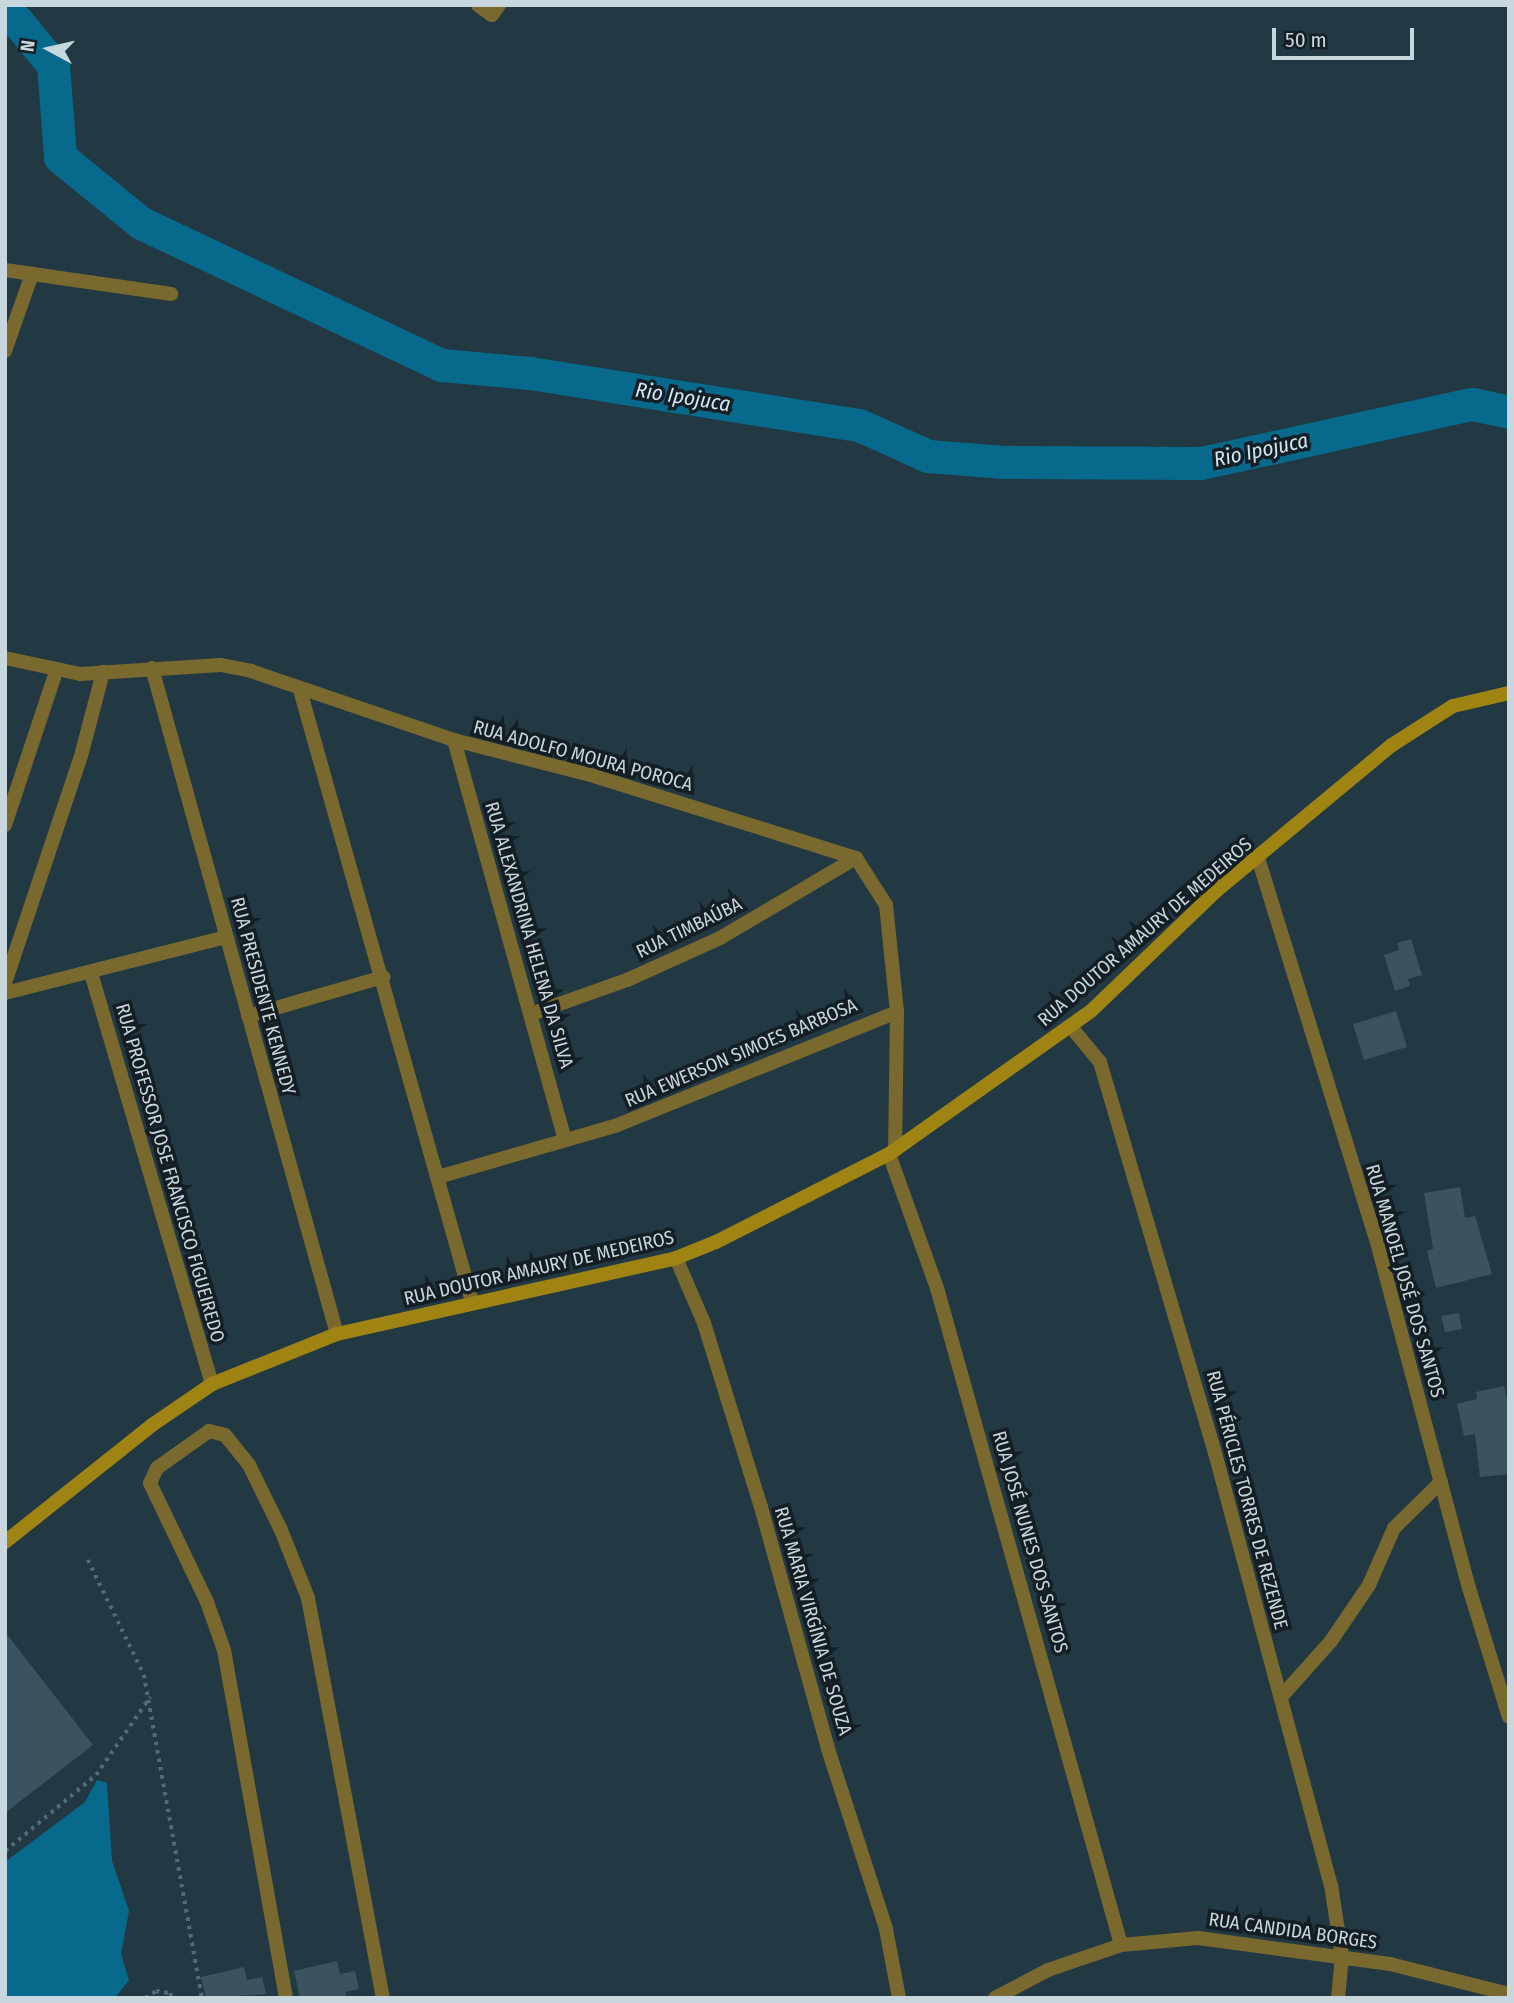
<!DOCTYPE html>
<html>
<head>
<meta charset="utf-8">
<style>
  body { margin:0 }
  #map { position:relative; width:1514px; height:2003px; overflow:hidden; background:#223944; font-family:"Fira Sans Condensed",sans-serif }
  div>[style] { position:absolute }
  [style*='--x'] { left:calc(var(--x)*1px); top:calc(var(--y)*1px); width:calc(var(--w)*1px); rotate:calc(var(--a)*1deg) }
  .water>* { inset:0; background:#076a8d }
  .river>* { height:33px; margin:-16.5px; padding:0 16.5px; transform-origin:16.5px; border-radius:16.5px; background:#076a8d }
  .building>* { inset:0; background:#3b535f }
  .path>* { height:3.5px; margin-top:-1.75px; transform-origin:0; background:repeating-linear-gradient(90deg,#566a74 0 3.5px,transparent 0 8.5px) }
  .street>* { height:14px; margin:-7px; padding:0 7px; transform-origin:7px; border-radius:7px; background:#7a692e }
  .secondary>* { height:14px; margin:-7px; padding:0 7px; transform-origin:7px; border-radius:7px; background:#a08413 }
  span { translate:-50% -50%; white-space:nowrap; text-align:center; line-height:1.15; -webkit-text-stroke:7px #141e24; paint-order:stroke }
  .street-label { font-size:19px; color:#c8d6dd }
  .water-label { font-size:21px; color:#d0e7f4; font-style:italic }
  .frame { position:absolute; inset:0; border:7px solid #c8d6dd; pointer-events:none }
  .north { position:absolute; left:14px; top:14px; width:70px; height:70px; -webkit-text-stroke:5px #141e24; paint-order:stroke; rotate:278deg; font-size:19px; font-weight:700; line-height:28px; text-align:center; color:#c8d6dd }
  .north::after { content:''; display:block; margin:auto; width:24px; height:32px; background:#c8d6dd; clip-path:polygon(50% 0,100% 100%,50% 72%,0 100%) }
  .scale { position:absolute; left:1272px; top:28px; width:142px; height:32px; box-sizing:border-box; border:4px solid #c8d6dd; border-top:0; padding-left:9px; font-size:21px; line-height:24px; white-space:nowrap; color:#c8d6dd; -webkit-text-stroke:5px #141e24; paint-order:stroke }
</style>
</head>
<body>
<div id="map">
  <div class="water">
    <div style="clip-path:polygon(97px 1780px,107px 1783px,112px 1861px,129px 1911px,121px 1954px,129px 1980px,115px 1998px,5px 1998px,5px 1862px,85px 1802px)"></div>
  </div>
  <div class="river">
    <div style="--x:5;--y:18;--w:12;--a:14"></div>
    <div style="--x:17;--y:21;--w:57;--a:50.7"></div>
    <div style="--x:53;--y:65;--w:92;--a:85.6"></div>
    <div style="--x:60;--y:157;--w:104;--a:39.2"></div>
    <div style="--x:141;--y:223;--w:333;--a:25.3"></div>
    <div style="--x:442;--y:365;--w:88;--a:5.2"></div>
    <div style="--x:530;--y:373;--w:333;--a:9"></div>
    <div style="--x:859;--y:425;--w:76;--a:24.2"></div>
    <div style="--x:928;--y:456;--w:76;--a:4.5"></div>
    <div style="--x:1004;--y:462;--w:197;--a:0.3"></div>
    <div style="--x:1201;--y:463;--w:277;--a:-12.3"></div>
    <div style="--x:1472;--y:404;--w:38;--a:12"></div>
  </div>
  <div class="building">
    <div style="clip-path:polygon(1411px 939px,1422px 975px,1408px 979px,1410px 986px,1395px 991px,1384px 955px,1399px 950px,1397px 943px)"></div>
    <div style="clip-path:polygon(1396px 1011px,1407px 1047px,1364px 1060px,1353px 1024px)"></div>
    <div style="clip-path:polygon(1460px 1187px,1465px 1218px,1475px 1216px,1492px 1274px,1436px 1288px,1427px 1251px,1433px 1249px,1424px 1193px)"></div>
    <div style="clip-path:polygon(1459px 1313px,1462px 1329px,1445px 1332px,1441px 1316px)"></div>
    <div style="clip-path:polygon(1504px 1386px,1509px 1408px,1509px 1474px,1480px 1477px,1475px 1434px,1464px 1436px,1457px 1404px,1477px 1399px,1476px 1392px)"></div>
    <div style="clip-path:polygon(5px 1632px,93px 1745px,5px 1813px)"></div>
    <div style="clip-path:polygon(337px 1961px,340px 1974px,355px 1971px,359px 1989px,345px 1992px,347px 1998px,300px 1998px,294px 1971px)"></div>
    <div style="clip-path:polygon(244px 1967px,247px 1980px,262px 1977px,266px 1994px,206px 1998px,201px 1977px)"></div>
  </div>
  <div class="path">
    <div style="--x:88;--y:1560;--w:128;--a:64"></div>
    <div style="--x:144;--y:1675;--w:328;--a:79.8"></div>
    <div style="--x:5;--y:1851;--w:119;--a:-39.9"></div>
    <div style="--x:96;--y:1775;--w:95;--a:-55.3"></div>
    <div style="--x:145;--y:1998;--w:13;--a:-32"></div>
    <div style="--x:156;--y:1991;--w:15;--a:8"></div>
    <div style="--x:171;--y:1993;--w:5;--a:90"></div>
  </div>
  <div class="street">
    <div style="--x:478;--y:5;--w:17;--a:36"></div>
    <div style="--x:492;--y:15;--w:12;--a:-55"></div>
    <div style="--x:5;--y:270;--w:168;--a:8.2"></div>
    <div style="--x:5;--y:351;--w:82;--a:-70.7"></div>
    <div style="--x:5;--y:658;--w:77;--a:12"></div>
    <div style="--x:80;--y:674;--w:141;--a:-3.7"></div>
    <div style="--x:221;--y:665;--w:31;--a:11"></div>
    <div style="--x:251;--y:671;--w:214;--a:18.8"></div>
    <div style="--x:454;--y:740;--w:145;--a:14.4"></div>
    <div style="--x:594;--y:776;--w:275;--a:17.4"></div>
    <div style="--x:856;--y:858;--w:56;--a:57.4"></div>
    <div style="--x:886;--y:905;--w:108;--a:84.1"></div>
    <div style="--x:897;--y:1012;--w:138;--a:90.8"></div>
    <div style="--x:152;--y:668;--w:691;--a:74.48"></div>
    <div style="--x:300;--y:690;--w:635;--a:74.28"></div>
    <div style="--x:454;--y:740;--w:415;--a:74.5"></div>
    <div style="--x:5;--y:825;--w:161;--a:-71.6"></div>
    <div style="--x:1258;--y:858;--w:395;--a:72.8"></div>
    <div style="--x:1375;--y:1235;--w:365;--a:75.1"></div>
    <div style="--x:1469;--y:1588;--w:135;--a:72.8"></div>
    <div style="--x:91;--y:973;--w:428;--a:73.6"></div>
    <div style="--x:5;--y:983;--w:239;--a:-71.5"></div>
    <div style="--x:81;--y:756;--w:87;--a:-75.3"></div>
    <div style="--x:5;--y:993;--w:228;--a:-14.2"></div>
    <div style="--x:531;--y:1014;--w:102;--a:-19.5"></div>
    <div style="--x:627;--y:980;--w:102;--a:-24.3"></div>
    <div style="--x:720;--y:938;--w:158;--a:-30.5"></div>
    <div style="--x:248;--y:1016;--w:141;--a:-16.1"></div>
    <div style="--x:1071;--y:1027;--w:45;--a:50.4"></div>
    <div style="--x:1100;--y:1062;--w:408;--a:73.6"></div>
    <div style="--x:1215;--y:1453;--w:447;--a:75"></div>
    <div style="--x:1331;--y:1885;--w:72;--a:81.2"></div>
    <div style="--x:1342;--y:1956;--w:42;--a:95.4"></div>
    <div style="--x:889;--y:1154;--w:142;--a:70.3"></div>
    <div style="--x:937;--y:1288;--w:682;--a:74.35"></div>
    <div style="--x:438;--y:1177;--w:184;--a:-16.1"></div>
    <div style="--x:615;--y:1126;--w:304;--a:-22"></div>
    <div style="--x:676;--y:1258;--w:71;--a:66.7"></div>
    <div style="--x:704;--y:1323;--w:193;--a:72.8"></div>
    <div style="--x:761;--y:1507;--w:251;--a:74.5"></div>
    <div style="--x:828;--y:1749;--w:189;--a:72.1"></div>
    <div style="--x:886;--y:1929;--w:70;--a:79.3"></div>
    <div style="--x:1281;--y:1697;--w:75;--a:-48.2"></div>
    <div style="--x:1331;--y:1641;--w:68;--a:-55.8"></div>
    <div style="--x:1369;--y:1585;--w:62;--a:-66.3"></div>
    <div style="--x:1394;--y:1528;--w:66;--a:-44.4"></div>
    <div style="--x:286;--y:1998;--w:353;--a:-100.1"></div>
    <div style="--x:224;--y:1650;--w:51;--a:-109.5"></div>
    <div style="--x:207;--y:1602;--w:132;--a:-115.6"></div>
    <div style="--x:150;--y:1483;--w:17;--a:-65"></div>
    <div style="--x:157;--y:1468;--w:64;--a:-35.4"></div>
    <div style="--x:209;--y:1431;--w:16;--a:14"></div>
    <div style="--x:225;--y:1435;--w:38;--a:51"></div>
    <div style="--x:249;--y:1465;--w:72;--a:63.8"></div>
    <div style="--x:281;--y:1530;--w:73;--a:68.3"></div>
    <div style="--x:308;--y:1598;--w:407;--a:79.4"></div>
    <div style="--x:995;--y:1998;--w:60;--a:-27.8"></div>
    <div style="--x:1048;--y:1970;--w:77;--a:-18.9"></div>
    <div style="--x:1121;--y:1945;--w:77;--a:-5.2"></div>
    <div style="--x:1198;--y:1938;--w:194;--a:7.7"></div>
    <div style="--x:1390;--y:1964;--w:123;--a:14.1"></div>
  </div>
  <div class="secondary">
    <div style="--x:5;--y:1542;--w:188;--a:-38.5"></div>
    <div style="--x:152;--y:1425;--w:73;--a:-34.3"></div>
    <div style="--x:212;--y:1384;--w:135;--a:-21.8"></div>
    <div style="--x:337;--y:1334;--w:347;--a:-12.6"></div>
    <div style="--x:676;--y:1258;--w:43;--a:-21.8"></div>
    <div style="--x:716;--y:1242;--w:194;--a:-27"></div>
    <div style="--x:889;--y:1154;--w:247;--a:-35.3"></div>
    <div style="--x:1091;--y:1011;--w:173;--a:-43.8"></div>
    <div style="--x:1216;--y:891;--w:229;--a:-39.7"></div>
    <div style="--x:1392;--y:745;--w:72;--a:-32.6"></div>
    <div style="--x:1453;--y:706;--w:57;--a:-13.1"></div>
  </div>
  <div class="street-label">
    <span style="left:583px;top:756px;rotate:15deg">RUA ADOLFO MOURA POROCA</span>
    <span style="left:689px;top:928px;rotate:-26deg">RUA TIMBAÚBA</span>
    <span style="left:1145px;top:932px;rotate:-41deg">RUA DOUTOR AMAURY DE MEDEIROS</span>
    <span style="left:529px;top:935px;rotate:74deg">RUA ALEXANDRINA HELENA DA SILVA</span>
    <span style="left:263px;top:996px;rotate:75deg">RUA PRESIDENTE KENNEDY</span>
    <span style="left:741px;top:1053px;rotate:-23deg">RUA EWERSON SIMOES BARBOSA</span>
    <span style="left:170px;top:1173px;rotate:74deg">RUA PROFESSOR JOSE FRANCISCO FIGUEIREDO</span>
    <span style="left:539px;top:1268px;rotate:-13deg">RUA DOUTOR AMAURY DE MEDEIROS</span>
    <span style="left:1405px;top:1281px;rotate:74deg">RUA MANOEL JOSÉ DOS SANTOS</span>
    <span style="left:1247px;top:1500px;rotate:75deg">RUA PÉRICLES TORRES DE REZENDE</span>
    <span style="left:1030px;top:1542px;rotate:74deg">RUA JOSÉ NUNES DOS SANTOS</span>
    <span style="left:813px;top:1621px;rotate:74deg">RUA MARIA VIRGÍNIA DE SOUZA</span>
    <span style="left:1293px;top:1931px;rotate:8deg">RUA CANDIDA BORGES</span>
  </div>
  <div class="water-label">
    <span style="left:683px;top:397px;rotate:9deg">Rio Ipojuca</span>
    <span style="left:1261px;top:450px;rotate:-12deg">Rio Ipojuca</span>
  </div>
  <div class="frame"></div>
  <div class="north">N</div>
  <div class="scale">50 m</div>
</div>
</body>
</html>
